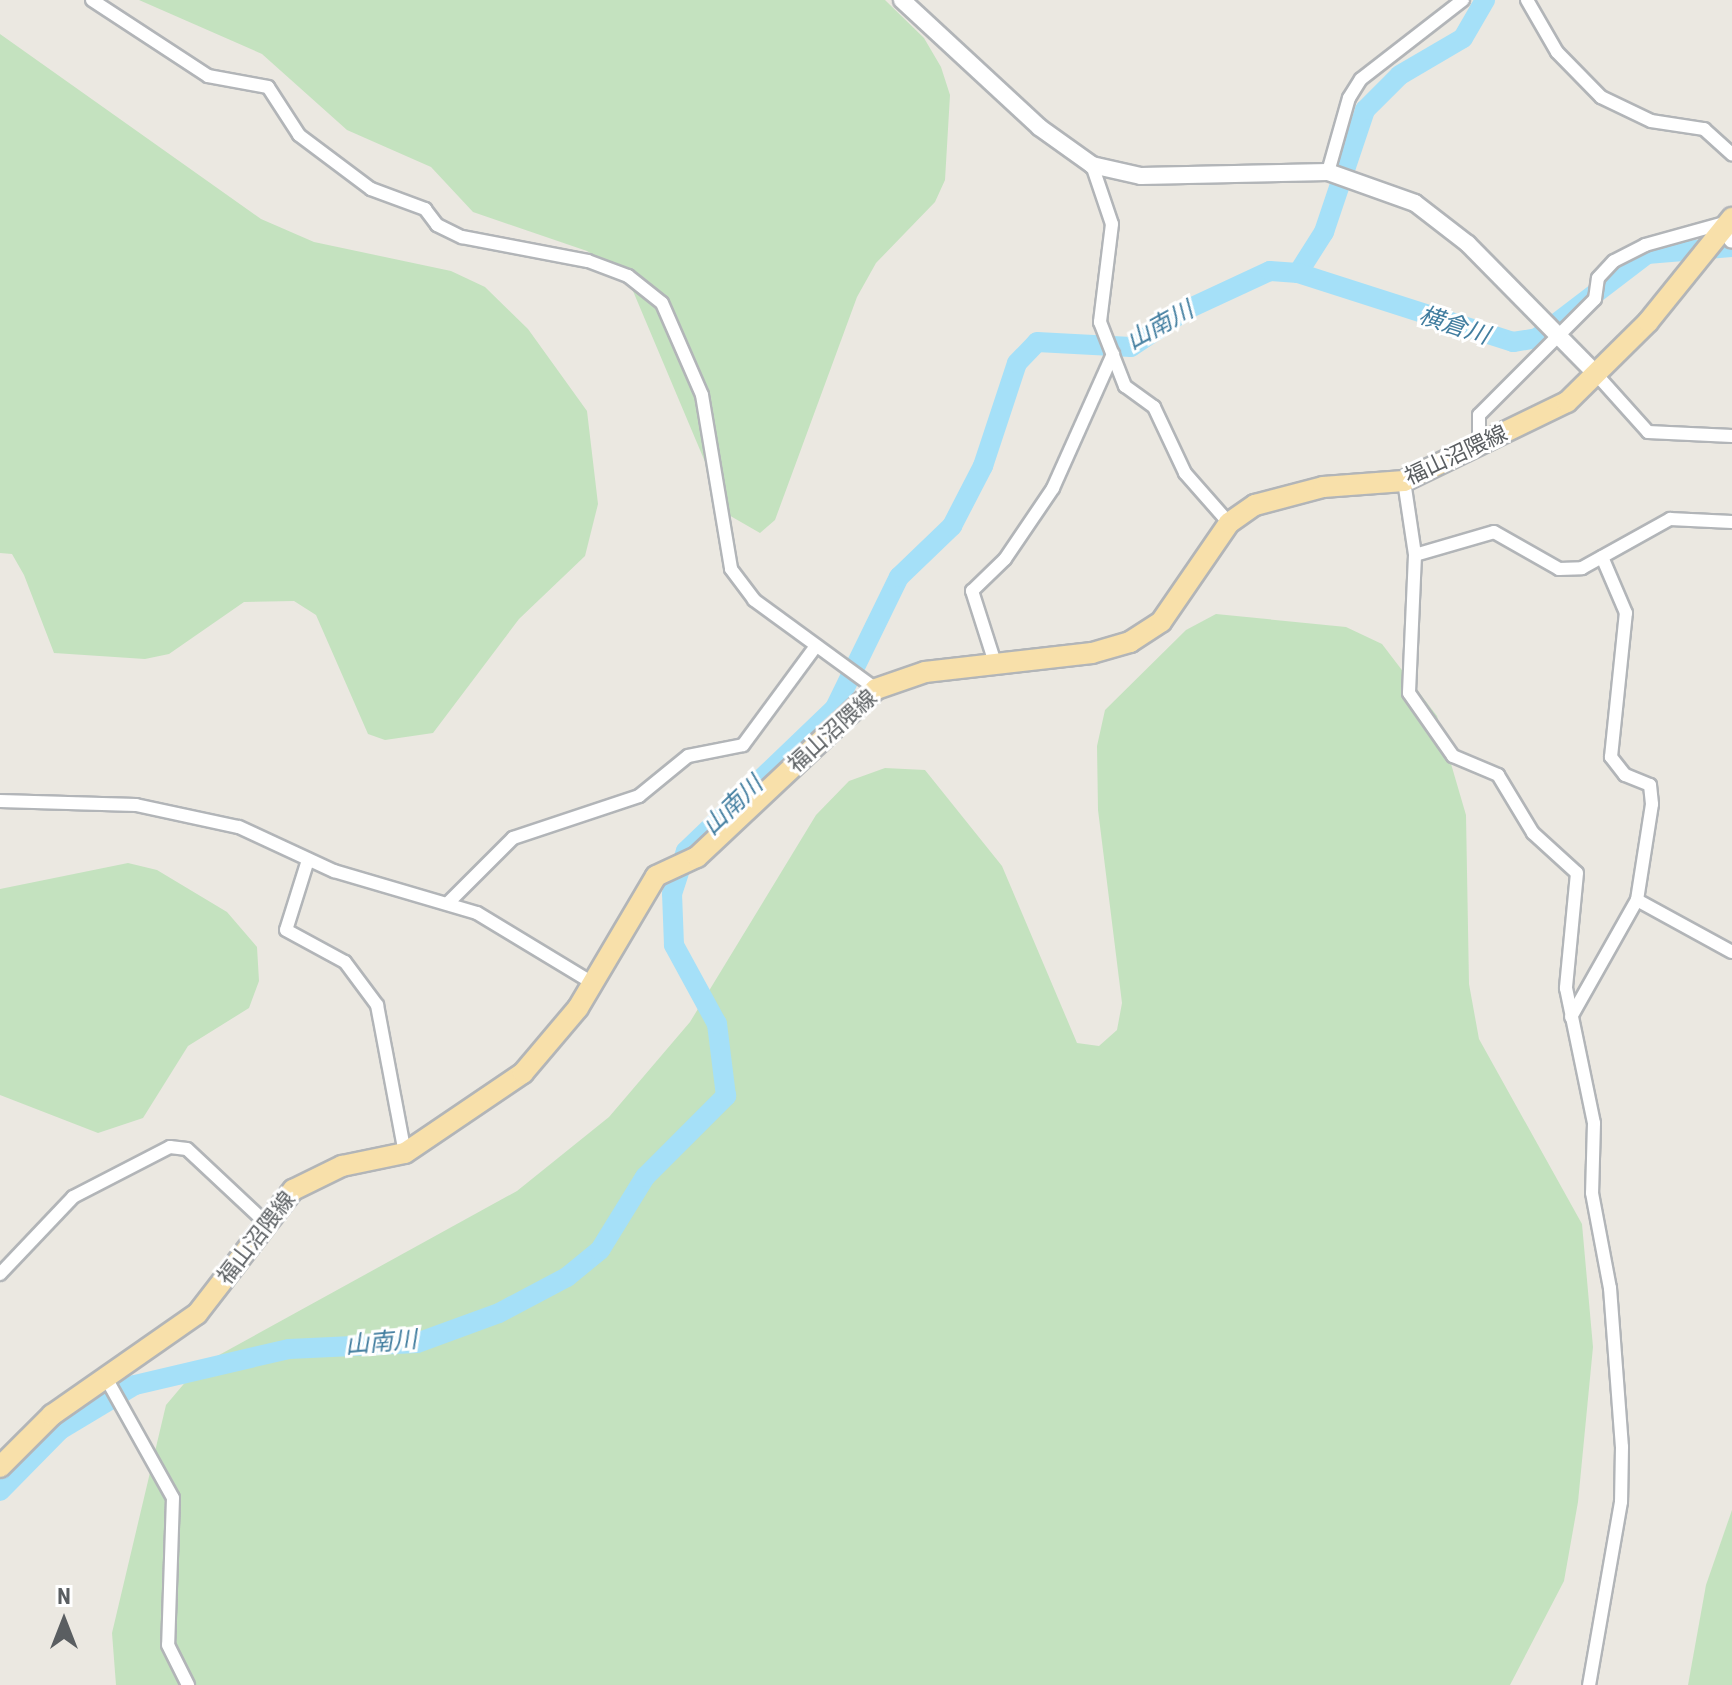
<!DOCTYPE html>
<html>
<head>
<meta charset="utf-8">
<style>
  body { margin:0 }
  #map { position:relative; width:1732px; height:1685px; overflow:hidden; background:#ebe8e1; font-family:"Roboto Condensed","Noto Sans JP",sans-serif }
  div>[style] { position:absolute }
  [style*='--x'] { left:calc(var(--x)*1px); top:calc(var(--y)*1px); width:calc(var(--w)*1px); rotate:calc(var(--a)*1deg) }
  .green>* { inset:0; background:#c4e2bf }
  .river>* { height:20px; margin:-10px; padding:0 10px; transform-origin:10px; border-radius:10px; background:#a5e0f8 }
  .roads { filter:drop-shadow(2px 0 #b2b5b8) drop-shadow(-2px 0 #b2b5b8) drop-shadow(0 2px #b2b5b8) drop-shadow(0 -2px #b2b5b8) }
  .minor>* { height:12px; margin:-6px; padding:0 6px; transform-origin:6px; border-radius:6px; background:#fff }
  .tertiary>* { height:16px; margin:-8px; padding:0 8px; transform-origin:8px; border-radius:8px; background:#fff }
  .primary>* { height:20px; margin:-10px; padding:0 10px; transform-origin:10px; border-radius:10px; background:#f8e0aa }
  span { translate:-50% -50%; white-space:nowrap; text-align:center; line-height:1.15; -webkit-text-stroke:6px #fff; paint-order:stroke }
  .street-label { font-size:22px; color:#5a5e61 }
  .water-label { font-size:24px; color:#417d9f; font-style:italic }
  .north { position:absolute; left:24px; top:1581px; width:80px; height:80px; -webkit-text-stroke:6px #fff; paint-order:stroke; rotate:0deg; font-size:22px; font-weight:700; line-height:32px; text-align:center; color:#5a5e61 }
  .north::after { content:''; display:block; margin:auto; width:28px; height:36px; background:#5a5e61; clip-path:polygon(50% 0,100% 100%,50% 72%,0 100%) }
</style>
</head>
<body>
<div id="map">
  <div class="green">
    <div style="clip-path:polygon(139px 0,885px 0,924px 38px,941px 67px,950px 95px,945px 180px,935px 202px,876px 263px,857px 297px,775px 520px,760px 533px,727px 514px,633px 291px,616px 270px,587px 251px,473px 212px,431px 167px,347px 130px,262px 54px)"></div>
    <div style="clip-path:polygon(0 34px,261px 219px,314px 242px,451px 271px,485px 287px,528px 329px,587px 411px,598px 504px,585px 556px,519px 619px,433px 733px,385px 740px,368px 734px,316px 615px,294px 601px,244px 602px,169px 654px,145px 659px,54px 653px,24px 575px,12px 554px,0 553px)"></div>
    <div style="clip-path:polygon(1216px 614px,1346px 627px,1382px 644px,1437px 716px,1466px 815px,1469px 984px,1479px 1039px,1582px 1224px,1593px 1347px,1578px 1502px,1564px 1581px,1510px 1685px,116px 1685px,112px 1633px,166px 1405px,199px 1366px,517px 1191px,609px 1117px,690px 1022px,816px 815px,849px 781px,885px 768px,925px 770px,1002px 866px,1077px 1043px,1099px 1046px,1117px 1030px,1122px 1003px,1098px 810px,1097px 746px,1105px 710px,1186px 630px)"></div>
    <div style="clip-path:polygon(128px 863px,157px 870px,227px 912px,257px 947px,259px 981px,249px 1008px,188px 1046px,143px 1118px,98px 1133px,0 1095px,0 889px)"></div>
    <div style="clip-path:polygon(1732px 1510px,1732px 1685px,1688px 1685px,1706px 1585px)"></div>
  </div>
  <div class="river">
    <div style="--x:1298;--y:273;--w:49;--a:-57.6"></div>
    <div style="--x:1324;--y:232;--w:129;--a:-71.4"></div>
    <div style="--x:1365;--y:110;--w:49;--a:-45"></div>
    <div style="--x:1400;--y:75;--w:73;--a:-30.4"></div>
    <div style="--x:1463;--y:38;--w:44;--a:-59.9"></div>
    <div style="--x:0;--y:1491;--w:86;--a:-45.5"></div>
    <div style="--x:60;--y:1430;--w:87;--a:-31"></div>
    <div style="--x:135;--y:1385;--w:158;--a:-13.2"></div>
    <div style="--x:289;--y:1349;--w:128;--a:-2.7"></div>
    <div style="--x:417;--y:1343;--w:87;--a:-20.1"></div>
    <div style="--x:499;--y:1313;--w:77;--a:-27.9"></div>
    <div style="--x:567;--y:1277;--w:43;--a:-39.3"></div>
    <div style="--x:600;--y:1250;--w:86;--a:-58.3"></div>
    <div style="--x:645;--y:1177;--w:115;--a:-45"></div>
    <div style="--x:726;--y:1096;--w:73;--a:-97.1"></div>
    <div style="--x:717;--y:1024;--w:90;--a:-118.6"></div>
    <div style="--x:674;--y:945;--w:51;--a:-92.2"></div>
    <div style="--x:672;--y:894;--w:45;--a:-72"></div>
    <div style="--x:686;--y:851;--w:207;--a:-43.8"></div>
    <div style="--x:835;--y:708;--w:146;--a:-64"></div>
    <div style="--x:899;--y:577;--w:74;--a:-43.9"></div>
    <div style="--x:952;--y:526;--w:68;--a:-62.7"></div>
    <div style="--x:983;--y:466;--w:108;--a:-71.7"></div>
    <div style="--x:1017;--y:363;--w:29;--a:-46"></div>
    <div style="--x:1037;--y:342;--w:94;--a:3"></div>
    <div style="--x:1131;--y:347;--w:69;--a:-33.7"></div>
    <div style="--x:1188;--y:309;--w:90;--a:-24.9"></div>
    <div style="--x:1270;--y:271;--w:28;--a:4"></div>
    <div style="--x:1298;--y:273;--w:226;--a:17.8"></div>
    <div style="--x:1513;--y:342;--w:24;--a:-9"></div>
    <div style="--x:1537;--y:338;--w:138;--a:-37.4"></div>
    <div style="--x:1647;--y:254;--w:85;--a:-4.7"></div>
  </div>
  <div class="roads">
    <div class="minor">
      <div style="--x:92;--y:0;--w:139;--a:33.2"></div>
      <div style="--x:208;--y:76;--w:61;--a:10.4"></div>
      <div style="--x:268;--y:87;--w:57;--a:57.1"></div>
      <div style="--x:299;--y:135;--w:90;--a:36.9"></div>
      <div style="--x:371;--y:189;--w:58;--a:20.3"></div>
      <div style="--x:425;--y:209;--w:20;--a:53"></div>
      <div style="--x:437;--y:225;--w:28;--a:26"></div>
      <div style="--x:462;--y:237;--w:128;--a:10.8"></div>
      <div style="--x:588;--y:261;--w:43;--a:20.6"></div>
      <div style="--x:628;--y:276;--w:43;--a:38.5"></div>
      <div style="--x:662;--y:303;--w:100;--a:66.5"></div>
      <div style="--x:702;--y:395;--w:176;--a:80.5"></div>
      <div style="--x:731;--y:569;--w:39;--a:53"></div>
      <div style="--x:754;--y:600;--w:151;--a:36.1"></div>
      <div style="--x:1527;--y:0;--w:60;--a:60"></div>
      <div style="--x:1557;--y:52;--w:63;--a:45.6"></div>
      <div style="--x:1601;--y:97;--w:55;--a:25.6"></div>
      <div style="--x:1651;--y:121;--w:54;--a:8.6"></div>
      <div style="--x:1704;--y:129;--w:38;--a:42"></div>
      <div style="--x:1092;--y:165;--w:62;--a:71.3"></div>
      <div style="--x:1112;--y:224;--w:99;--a:97"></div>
      <div style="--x:1100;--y:322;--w:69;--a:68.7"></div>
      <div style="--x:1125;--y:386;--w:36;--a:36"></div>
      <div style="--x:1154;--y:407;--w:73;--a:64.8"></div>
      <div style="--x:1185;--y:473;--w:67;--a:48.7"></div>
      <div style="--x:1328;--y:172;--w:77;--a:-74.2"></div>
      <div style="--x:1349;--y:98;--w:22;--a:-58"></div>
      <div style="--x:1361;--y:79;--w:129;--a:-37.8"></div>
      <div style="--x:1596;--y:374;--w:78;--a:48.1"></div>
      <div style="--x:1648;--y:432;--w:84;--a:2.7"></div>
      <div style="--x:1479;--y:446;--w:31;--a:-90"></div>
      <div style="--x:1479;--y:415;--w:164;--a:-45"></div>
      <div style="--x:1595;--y:299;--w:21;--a:-82"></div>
      <div style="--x:1598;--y:278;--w:23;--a:-47"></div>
      <div style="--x:1614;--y:261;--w:35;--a:-27"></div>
      <div style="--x:1645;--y:245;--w:86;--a:-15.5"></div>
      <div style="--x:1404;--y:481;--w:75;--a:81.5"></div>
      <div style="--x:1415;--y:555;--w:138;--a:92.5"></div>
      <div style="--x:1409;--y:693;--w:77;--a:55.1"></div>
      <div style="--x:1453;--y:756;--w:49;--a:22.9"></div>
      <div style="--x:1498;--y:775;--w:68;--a:58.9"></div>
      <div style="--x:1533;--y:833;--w:59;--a:42.3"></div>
      <div style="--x:1577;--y:873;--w:116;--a:95.5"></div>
      <div style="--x:1566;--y:988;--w:138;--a:78.3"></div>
      <div style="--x:1594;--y:1123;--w:70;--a:91.6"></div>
      <div style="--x:1592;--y:1193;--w:97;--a:79.3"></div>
      <div style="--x:1610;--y:1288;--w:159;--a:85.7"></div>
      <div style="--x:1622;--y:1447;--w:55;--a:91"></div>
      <div style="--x:1621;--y:1502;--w:186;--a:99.9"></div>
      <div style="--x:1415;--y:555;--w:82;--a:-16.2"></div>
      <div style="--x:1494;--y:532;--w:75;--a:29.6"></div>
      <div style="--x:1559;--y:569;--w:23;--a:-2"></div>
      <div style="--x:1582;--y:568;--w:101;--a:-29.1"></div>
      <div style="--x:1670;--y:519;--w:62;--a:2.8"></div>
      <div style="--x:996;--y:666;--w:79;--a:-107.7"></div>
      <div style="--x:972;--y:591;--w:46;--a:-44.1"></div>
      <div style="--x:1005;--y:559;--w:86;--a:-55.9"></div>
      <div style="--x:1053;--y:488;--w:147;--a:-65.9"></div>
      <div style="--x:0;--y:801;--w:136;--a:1.7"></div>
      <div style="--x:136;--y:805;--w:105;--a:12.1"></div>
      <div style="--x:239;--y:827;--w:105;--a:24.9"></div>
      <div style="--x:334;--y:871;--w:149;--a:16.4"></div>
      <div style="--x:477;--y:913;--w:133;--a:31.2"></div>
      <div style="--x:308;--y:860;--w:73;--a:107.4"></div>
      <div style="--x:286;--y:930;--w:67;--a:28.5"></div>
      <div style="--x:345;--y:962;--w:54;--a:53.3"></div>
      <div style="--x:377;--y:1005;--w:151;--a:79.3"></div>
      <div style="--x:1637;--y:900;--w:108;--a:28.7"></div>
      <div style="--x:449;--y:902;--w:91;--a:-45"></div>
      <div style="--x:513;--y:838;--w:133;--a:-18.4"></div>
      <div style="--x:639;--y:796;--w:63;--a:-39.2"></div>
      <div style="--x:688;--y:756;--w:56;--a:-11.3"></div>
      <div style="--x:743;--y:745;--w:123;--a:-53.6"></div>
      <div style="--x:1571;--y:1017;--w:134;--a:-60.6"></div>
      <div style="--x:1637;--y:900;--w:97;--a:-81.1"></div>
      <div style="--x:1652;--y:804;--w:19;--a:-96"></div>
      <div style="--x:1650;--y:785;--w:27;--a:-158"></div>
      <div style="--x:1625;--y:775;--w:23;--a:-128"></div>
      <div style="--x:1611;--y:757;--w:145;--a:-84.1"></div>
      <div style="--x:1626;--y:613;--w:61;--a:-113.2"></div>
      <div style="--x:0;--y:1274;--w:106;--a:-46.5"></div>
      <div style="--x:73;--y:1197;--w:109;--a:-27.3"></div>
      <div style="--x:170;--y:1147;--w:17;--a:7"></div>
      <div style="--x:187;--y:1149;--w:107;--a:43.1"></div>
      <div style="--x:106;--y:1378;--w:137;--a:60.8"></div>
      <div style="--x:173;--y:1498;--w:147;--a:91.9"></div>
      <div style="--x:168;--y:1645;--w:45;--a:63.4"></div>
    </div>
    <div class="tertiary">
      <div style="--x:902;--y:0;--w:187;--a:42.8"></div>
      <div style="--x:1039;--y:127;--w:65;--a:35.6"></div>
      <div style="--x:1092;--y:165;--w:50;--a:12.7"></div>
      <div style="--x:1141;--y:176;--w:187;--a:-1.2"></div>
      <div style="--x:1328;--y:172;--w:92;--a:19.6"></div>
      <div style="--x:1415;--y:203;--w:67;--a:37.7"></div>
      <div style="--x:1468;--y:244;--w:182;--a:45.4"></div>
      <div style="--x:1728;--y:224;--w:16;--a:76"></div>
    </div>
    <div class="primary">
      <div style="--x:0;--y:1467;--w:74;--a:-45"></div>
      <div style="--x:52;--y:1415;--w:177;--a:-34.9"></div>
      <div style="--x:197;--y:1314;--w:157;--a:-52.3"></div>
      <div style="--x:293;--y:1190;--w:55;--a:-26.1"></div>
      <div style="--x:342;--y:1166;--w:64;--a:-11.7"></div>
      <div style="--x:405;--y:1153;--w:143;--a:-34.1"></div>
      <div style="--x:523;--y:1073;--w:85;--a:-49.8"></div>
      <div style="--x:578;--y:1008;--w:153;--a:-59.4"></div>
      <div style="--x:656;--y:876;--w:45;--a:-24.9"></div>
      <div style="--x:697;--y:857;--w:245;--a:-43.2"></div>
      <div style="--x:876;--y:689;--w:52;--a:-19.1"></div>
      <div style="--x:925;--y:672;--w:168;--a:-6.5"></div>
      <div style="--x:1092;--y:653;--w:40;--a:-16"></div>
      <div style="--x:1130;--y:642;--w:37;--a:-33"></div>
      <div style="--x:1161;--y:622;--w:120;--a:-55.5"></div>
      <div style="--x:1229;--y:523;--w:32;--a:-35"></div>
      <div style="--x:1255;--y:505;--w:70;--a:-14.8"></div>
      <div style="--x:1323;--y:487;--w:81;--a:-4.2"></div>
      <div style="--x:1404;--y:481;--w:181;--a:-25.9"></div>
      <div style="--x:1567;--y:402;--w:114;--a:-44.6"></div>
      <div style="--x:1648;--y:322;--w:134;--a:-51.1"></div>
    </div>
  </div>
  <div class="street-label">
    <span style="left:1456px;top:455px;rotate:-25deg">福山沼隈線</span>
    <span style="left:832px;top:731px;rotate:-42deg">福山沼隈線</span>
    <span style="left:256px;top:1238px;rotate:-52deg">福山沼隈線</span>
  </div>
  <div class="water-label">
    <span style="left:1160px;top:326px;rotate:-29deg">山南川</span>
    <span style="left:1454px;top:326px;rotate:18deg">横倉川</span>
    <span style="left:733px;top:806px;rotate:-44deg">山南川</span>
    <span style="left:381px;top:1343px;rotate:-5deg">山南川</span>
  </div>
  <div class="north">N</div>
</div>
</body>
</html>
